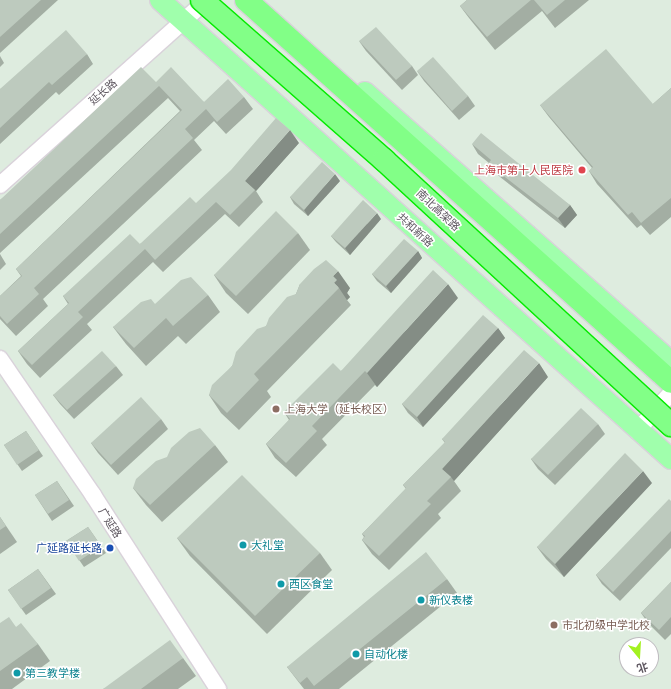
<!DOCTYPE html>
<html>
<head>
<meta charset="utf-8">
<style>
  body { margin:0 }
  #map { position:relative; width:671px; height:689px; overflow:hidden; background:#deecdf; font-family:"Golos Text","Noto Sans SC",sans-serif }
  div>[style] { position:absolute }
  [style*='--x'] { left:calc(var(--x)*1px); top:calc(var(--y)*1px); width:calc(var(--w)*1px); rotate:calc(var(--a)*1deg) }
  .roads { filter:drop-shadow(1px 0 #d9d2da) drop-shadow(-1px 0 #d9d2da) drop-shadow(0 1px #d9d2da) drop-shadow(0 -1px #d9d2da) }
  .minor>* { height:16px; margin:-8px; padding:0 8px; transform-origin:8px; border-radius:8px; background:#fff }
  .major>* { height:20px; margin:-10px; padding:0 10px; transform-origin:10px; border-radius:10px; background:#a0ffac }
  .highway>* { height:22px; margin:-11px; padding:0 11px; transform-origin:11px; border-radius:11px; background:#82ff87 }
  .bridges { filter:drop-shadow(1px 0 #05ea00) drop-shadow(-1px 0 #05ea00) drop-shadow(0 1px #05ea00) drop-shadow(0 -1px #05ea00) }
  .highway-bridge>* { height:22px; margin:-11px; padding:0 11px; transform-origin:11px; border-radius:11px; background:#82ff87 }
  .wall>* { inset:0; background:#a3aea3 }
  .shaded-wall>* { inset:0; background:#848d85 }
  .building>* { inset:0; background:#bdcabe }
  .dots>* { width:11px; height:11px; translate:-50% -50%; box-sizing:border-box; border:2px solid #fff; border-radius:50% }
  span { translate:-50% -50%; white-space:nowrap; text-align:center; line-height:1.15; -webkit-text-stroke:3px #fff; paint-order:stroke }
  .street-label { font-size:11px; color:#5f5861 }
  .health-label { font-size:11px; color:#be3a42 }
  .right { translate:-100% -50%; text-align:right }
  .education-label { font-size:11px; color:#785e54 }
  .left { translate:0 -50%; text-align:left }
  .culture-label { font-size:11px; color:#0d838f }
  .transit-label { font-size:11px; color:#164399 }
  .north { position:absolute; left:619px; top:637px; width:40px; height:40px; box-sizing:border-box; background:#fff; border:1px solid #bfbcc0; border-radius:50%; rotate:162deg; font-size:11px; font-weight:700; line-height:16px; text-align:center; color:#5f5861 }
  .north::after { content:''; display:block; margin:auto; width:14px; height:18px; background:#a3f120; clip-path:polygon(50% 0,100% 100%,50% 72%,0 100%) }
</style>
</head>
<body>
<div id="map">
  <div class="roads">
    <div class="minor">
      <div style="--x:0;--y:185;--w:278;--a:-41.8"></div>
      <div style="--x:0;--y:359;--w:165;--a:55.6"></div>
      <div style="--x:93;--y:495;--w:231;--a:57.2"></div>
      <div style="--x:637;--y:431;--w:51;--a:-48.2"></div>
    </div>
    <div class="major">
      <div style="--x:160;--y:0;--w:687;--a:41.93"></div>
      <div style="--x:365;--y:92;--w:408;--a:41.4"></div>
    </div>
    <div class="highway">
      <div style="--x:246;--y:0;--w:571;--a:41.95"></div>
    </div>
  </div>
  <div class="bridges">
    <div class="highway-bridge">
      <div style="--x:202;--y:0;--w:242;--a:41.3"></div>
      <div style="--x:384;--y:160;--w:391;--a:42.7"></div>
    </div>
  </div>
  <div class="wall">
    <div style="clip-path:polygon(0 0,58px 0,0 53px)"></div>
    <div style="clip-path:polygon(467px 0,589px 0,555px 28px,542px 11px,495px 50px,469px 18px,460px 6px)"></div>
    <div style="clip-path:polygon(359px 41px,412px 66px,418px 75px,402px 90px,366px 51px)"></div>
    <div style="clip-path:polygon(87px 54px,93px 64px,59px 95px,56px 92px,0 144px,0 89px)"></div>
    <div style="clip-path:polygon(0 56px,4px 63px,0 67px)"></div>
    <div style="clip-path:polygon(417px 71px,468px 96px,475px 106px,459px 120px,424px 81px)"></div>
    <div style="clip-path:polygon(156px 82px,204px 102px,244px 97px,253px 109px,226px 134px,214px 121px,194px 140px,202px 150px,43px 299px,48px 306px,16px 336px,0 319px,0 296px,21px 276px,16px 269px,180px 111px,168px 98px,0 253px,0 200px)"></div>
    <div style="clip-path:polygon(671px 88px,671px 217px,650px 235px,641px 225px,637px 228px,597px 184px,589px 171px,592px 168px,549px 117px,540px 105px,653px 104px)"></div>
    <div style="clip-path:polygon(299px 143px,256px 191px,263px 202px,239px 227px,225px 214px,163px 272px,153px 262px,87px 324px,92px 330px,40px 378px,27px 364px,18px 351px,68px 304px,63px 296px,140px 244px)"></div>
    <div style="clip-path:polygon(472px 144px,570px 205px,577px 215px,565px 228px,495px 173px,488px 164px,489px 163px,478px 154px)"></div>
    <div style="clip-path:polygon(340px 181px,308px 216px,294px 204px,290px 197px)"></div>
    <div style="clip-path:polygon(381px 219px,350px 255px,336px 242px,331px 236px)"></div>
    <div style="clip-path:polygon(298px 233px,310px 250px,248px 314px,226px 293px,214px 275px)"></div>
    <div style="clip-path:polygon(418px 251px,422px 258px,391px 293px,377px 281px,372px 274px)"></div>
    <div style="clip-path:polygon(0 254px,6px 264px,0 270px)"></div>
    <div style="clip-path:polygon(300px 284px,350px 288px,347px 293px,350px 297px,347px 300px,351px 305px,267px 391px,271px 397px,239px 430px,221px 413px,209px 395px,232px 366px,266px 326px,296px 294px)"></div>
    <div style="clip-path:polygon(208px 295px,220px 312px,186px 344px,178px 336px,146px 366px,126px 344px,113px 327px,155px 304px)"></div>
    <div style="clip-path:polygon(458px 298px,377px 387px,375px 385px,322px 439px,327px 445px,296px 477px,275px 458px,266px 444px,289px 420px,284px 412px,341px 371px)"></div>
    <div style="clip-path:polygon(498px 328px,505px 338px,423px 427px,408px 413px,402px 404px)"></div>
    <div style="clip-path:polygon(116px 366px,123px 375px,74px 419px,60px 404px,53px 395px)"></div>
    <div style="clip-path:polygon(548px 377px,454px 481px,461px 491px,438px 514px,441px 518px,389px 570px,372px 554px,362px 540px,364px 537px,362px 534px,406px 489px,403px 485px,445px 443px,442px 439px)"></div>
    <div style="clip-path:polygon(161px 419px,168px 429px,118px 475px,98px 453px,91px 443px)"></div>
    <div style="clip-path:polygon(598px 424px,605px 434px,555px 485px,538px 469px,531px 459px)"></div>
    <div style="clip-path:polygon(26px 431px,43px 456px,22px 471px,4px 445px)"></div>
    <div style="clip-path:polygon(215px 445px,228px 462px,162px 522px,146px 505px,133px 488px)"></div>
    <div style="clip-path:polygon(57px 481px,74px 506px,52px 521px,35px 495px)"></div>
    <div style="clip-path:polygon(652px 483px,564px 577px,546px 559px,537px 547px)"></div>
    <div style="clip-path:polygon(671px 501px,671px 548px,620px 601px,602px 584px,596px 575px)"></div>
    <div style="clip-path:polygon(0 517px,17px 542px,0 554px)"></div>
    <div style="clip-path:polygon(88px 527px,106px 553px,84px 567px,66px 541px)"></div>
    <div style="clip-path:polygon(177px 538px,320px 553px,332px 570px,267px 634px,190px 556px)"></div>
    <div style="clip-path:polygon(38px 569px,56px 594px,26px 615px,8px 590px)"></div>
    <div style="clip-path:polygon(447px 579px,457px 593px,339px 689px,304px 689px,287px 667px)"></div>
    <div style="clip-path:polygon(671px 582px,671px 634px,665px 640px,648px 623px,641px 613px)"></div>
    <div style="clip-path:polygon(0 623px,16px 627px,38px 644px,50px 661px,12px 689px,0 689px)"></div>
    <div style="clip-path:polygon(183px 658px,196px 676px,178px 689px,103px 689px)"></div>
  </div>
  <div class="shaded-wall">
    <div style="clip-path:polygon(290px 130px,299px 143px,256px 191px,245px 181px)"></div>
    <div style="clip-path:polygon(335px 174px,340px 181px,308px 216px,304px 210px)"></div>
    <div style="clip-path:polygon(570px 205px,577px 215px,565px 228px,558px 218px)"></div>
    <div style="clip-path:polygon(377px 213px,381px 219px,350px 255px,345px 248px)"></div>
    <div style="clip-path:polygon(418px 251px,422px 258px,391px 293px,386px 286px)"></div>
    <div style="clip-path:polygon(338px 271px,350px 288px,347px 293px,350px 297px,347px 300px,339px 288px,334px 283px,333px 276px)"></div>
    <div style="clip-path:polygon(448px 284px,458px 298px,377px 387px,367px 373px)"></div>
    <div style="clip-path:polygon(498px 328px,505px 338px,423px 427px,417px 417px)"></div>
    <div style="clip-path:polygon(539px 363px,548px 377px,454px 481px,451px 477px,442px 469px)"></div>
    <div style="clip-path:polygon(643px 471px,652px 483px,564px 577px,555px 564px)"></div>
  </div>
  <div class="building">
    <div style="clip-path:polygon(0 0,41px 0,0 37px)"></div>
    <div style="clip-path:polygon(467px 0,531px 0,487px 37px,460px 6px)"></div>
    <div style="clip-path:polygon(534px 0,565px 0,547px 15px)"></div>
    <div style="clip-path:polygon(376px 27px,412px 66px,396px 80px,359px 41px)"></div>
    <div style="clip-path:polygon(66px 30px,87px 54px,52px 85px,49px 82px,0 128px,0 89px)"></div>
    <div style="clip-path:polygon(606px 49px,653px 104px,671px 88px,671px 198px,641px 223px,632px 212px,628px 215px,589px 171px,593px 167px,540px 105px)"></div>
    <div style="clip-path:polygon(433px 57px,468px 96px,452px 111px,417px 71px)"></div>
    <div style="clip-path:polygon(141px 67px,156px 82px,171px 67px,204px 102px,228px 79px,244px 97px,217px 122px,206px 109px,185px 129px,193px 138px,34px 288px,39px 294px,7px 324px,0 316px,0 296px,22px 276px,16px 269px,182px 110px,159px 86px,0 234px,0 200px)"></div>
    <div style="clip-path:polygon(276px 118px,290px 130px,245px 181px,255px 190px,230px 215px,216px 202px,155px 260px,145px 249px,78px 312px,83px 317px,32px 365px,18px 351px,69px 303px,63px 296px,130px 234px,140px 244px,190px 197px,196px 203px,231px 170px)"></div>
    <div style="clip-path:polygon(481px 133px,570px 205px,558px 218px,488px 164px,491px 160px,472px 144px)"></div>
    <div style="clip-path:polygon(322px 162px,335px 174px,304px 210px,290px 197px)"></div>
    <div style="clip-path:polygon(363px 200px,377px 213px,345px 248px,331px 236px)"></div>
    <div style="clip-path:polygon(276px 211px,298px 233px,236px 296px,214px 275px)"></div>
    <div style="clip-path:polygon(404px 239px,418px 251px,386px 286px,372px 274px)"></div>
    <div style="clip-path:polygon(326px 260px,338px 271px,333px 276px,337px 280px,334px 283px,339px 288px,254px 374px,259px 380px,227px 413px,209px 395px,212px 385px,232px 366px,236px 352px,257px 329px,266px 326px,269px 318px,287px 297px,296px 294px,300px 284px,314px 269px)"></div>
    <div style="clip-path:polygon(433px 270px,448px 284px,367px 373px,365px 371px,312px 426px,317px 431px,286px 463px,266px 444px,290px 419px,284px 412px,333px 363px,341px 371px)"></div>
    <div style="clip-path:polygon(191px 277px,208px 295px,173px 326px,166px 318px,134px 348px,113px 327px,141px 302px,151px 299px,155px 304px,181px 280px)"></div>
    <div style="clip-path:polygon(483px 315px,498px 328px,417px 417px,402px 404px)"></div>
    <div style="clip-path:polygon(524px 350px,539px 363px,442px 469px,451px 477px,427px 501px,431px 504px,379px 556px,362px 540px,365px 536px,362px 534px,406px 488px,403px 485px,445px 442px,442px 439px)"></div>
    <div style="clip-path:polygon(102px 351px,116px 366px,67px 410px,53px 395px)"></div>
    <div style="clip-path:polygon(141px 397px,161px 419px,111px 465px,91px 443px)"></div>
    <div style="clip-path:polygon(581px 408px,598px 424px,548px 475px,531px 459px)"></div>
    <div style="clip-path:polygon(200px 428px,215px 445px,150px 505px,133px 488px,136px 479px,156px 461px,167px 457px,171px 448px,189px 432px)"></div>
    <div style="clip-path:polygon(26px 431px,39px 450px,17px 465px,4px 445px)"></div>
    <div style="clip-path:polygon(625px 453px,643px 471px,555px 564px,537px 547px)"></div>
    <div style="clip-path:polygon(242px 475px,320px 553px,255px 616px,177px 538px)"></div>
    <div style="clip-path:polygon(57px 481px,69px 500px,48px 514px,35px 495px)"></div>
    <div style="clip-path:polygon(669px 499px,671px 501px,671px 531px,613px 592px,596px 575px)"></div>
    <div style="clip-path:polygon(0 517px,6px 526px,0 530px)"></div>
    <div style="clip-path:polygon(88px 527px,101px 546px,79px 561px,66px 541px)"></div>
    <div style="clip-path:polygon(426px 552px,447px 579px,314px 686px,307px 677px,300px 683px,287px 667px)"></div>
    <div style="clip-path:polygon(38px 569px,51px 588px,21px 609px,8px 590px)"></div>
    <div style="clip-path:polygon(671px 582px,671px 617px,659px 630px,641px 613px)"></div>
    <div style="clip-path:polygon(9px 617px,16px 627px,21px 623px,38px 644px,0 671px,0 623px)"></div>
    <div style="clip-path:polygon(170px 640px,183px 658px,141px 689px,103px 689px)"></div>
  </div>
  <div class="dots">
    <div style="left:582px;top:170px;background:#e0444e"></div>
    <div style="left:276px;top:409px;background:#8d6e63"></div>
    <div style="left:243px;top:545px;background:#0f9aa8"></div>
    <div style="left:110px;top:548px;background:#1a4fb4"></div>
    <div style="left:281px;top:584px;background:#0f9aa8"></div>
    <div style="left:421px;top:600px;background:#0f9aa8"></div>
    <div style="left:554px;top:625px;background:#8d6e63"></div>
    <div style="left:356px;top:654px;background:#0f9aa8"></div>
    <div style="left:17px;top:673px;background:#0f9aa8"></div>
  </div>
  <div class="street-label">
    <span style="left:103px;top:92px;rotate:-41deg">延长路</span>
    <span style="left:438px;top:210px;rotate:43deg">南北高架路</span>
    <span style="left:415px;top:230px;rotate:42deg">共和新路</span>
    <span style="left:110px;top:523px;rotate:59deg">广延路</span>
  </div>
  <div class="health-label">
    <span class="right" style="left:573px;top:170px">上海市第十人民医院</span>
  </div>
  <div class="education-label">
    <span class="left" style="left:284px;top:409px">上海大学（延长校区）</span>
    <span class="left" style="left:562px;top:625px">市北初级中学北校</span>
  </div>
  <div class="culture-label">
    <span class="left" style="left:251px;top:545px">大礼堂</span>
    <span class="left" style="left:289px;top:584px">西区食堂</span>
    <span class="left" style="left:429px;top:600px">新仪表楼</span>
    <span class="left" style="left:364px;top:654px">自动化楼</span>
    <span class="left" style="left:25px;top:673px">第三教学楼</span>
  </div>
  <div class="transit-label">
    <span class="right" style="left:102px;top:548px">广延路延长路</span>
  </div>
  <div class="north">北</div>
</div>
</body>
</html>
